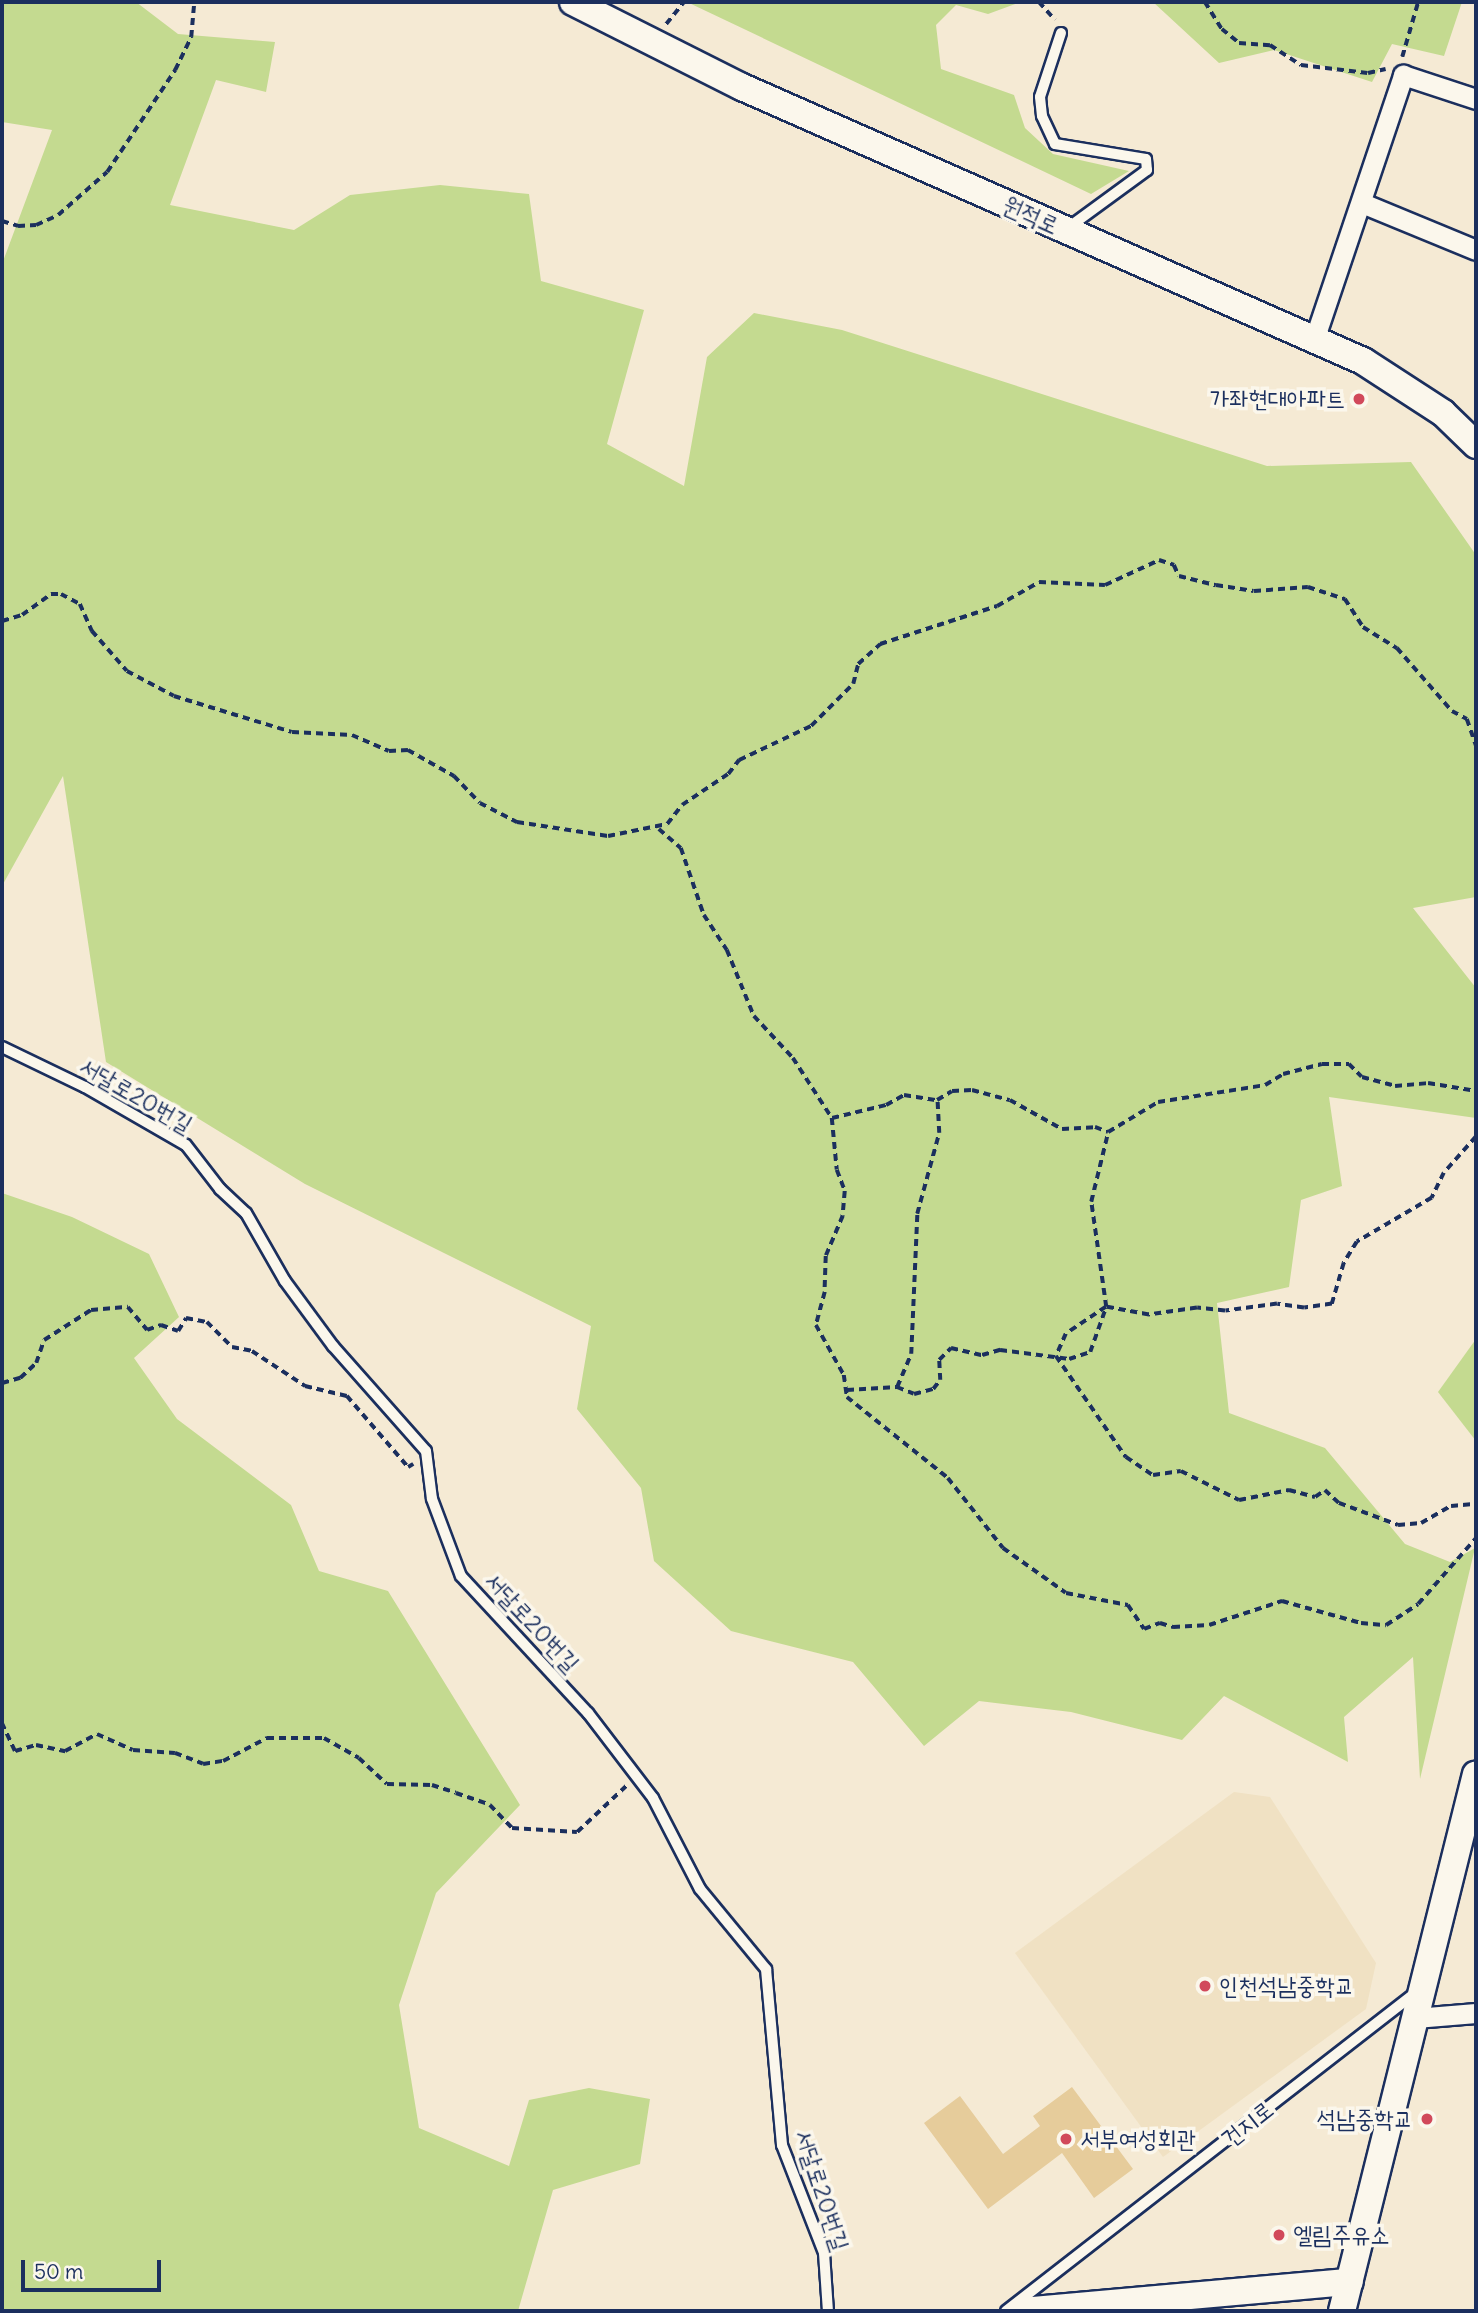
<!DOCTYPE html>
<html>
<head>
<meta charset="utf-8">
<style>
  body { margin:0 }
  #map { position:relative; width:1478px; height:2313px; overflow:hidden; background:#f5ead4; font-family:Delius,"Poor Story",sans-serif }
  div>[style] { position:absolute }
  [style*='--x'] { left:calc(var(--x)*1px); top:calc(var(--y)*1px); width:calc(var(--w)*1px); rotate:calc(var(--a)*1deg) }
  .built>* { inset:0; background:#f0e1c3 }
  .green>* { inset:0; background:#c4da90 }
  .building>* { inset:0; background:#e6cc9b }
  .path>* { height:3.5px; margin-top:-1.75px; transform-origin:0; background:repeating-linear-gradient(90deg,#1b2f5e 0 7px,transparent 0 12px) }
  .roads { filter:drop-shadow(2px 0 #1b2f5e) drop-shadow(-2px 0 #1b2f5e) drop-shadow(0 2px #1b2f5e) drop-shadow(0 -2px #1b2f5e) }
  .lane>* { height:10px; margin:-5px; padding:0 5px; transform-origin:5px; border-radius:5px; background:#fbf7ec }
  .street>* { height:19px; margin:-9.5px; padding:0 9.5px; transform-origin:9.5px; border-radius:9.5px; background:#fbf7ec }
  .secondary>* { height:26px; margin:-13px; padding:0 13px; transform-origin:13px; border-radius:13px; background:#fbf7ec }
  .dots>* { width:19px; height:19px; translate:-50% -50%; box-sizing:border-box; border:4px solid #fbf7ec; border-radius:50% }
  span { translate:-50% -50%; white-space:nowrap; text-align:center; line-height:1.15; -webkit-text-stroke:7px #fbf7ec; paint-order:stroke }
  .street-label { font-size:24px; color:#1b2f5e }
  .poi-label { font-size:24px; color:#1b2f5e }
  .right { translate:-100% -50%; text-align:right }
  .left { translate:0 -50%; text-align:left }
  .frame { position:absolute; inset:0; border:4px solid #1b2f5e; pointer-events:none }
  .scale { position:absolute; left:21px; top:2260px; width:140px; height:32px; box-sizing:border-box; border:4px solid #1b2f5e; border-top:0; padding-left:9px; font-size:21px; line-height:24px; white-space:nowrap; color:#1b2f5e; -webkit-text-stroke:5px #fbf7ec; paint-order:stroke }
</style>
</head>
<body>
<div id="map">
  <div class="built">
    <div style="clip-path:polygon(1234px 1792px,1270px 1797px,1376px 1963px,1366px 2009px,1163px 2157px,1015px 1953px)"></div>
  </div>
  <div class="green">
    <div style="clip-path:polygon(2px 2px,136px 2px,178px 34px,275px 42px,266px 92px,216px 80px,170px 205px,294px 230px,350px 195px,440px 185px,529px 194px,541px 281px,644px 310px,607px 444px,684px 486px,707px 357px,754px 313px,842px 330px,1267px 466px,1411px 462px,1476px 555px,1476px 897px,1413px 908px,1476px 988px,1476px 1118px,1329px 1097px,1342px 1186px,1301px 1200px,1289px 1287px,1217px 1303px,1229px 1413px,1325px 1448px,1405px 1544px,1450px 1562px,1475px 1548px,1420px 1779px,1413px 1657px,1344px 1717px,1348px 1762px,1224px 1696px,1182px 1740px,1071px 1712px,979px 1701px,924px 1746px,853px 1662px,731px 1631px,654px 1561px,641px 1488px,577px 1409px,591px 1326px,305px 1184px,106px 1062px,63px 776px,2px 886px,2px 264px,52px 130px,2px 122px)"></div>
    <div style="clip-path:polygon(687px 2px,1021px 2px,988px 14px,956px 5px,936px 25px,941px 69px,1014px 95px,1025px 128px,1053px 154px,1129px 171px,1091px 194px)"></div>
    <div style="clip-path:polygon(1153px 2px,1462px 2px,1444px 56px,1392px 44px,1372px 82px,1274px 50px,1219px 63px)"></div>
    <div style="clip-path:polygon(2px 1193px,72px 1217px,149px 1254px,179px 1317px,134px 1358px,177px 1419px,291px 1505px,319px 1571px,388px 1591px,520px 1805px,436px 1893px,399px 2005px,419px 2128px,509px 2166px,529px 2100px,589px 2088px,650px 2099px,640px 2164px,553px 2190px,518px 2311px,2px 2311px)"></div>
    <div style="clip-path:polygon(1476px 1339px,1476px 1441px,1438px 1392px)"></div>
  </div>
  <div class="building">
    <div style="clip-path:polygon(1072px 2087px,1133px 2169px,1094px 2198px,1062px 2153px,988px 2209px,924px 2123px,960px 2096px,1003px 2154px,1040px 2126px,1033px 2116px)"></div>
  </div>
  <div class="path">
    <div style="--x:184;--y:2;--w:19;--a:0"></div>
    <div style="--x:1039;--y:2;--w:24;--a:48"></div>
    <div style="--x:1205;--y:2;--w:32;--a:58"></div>
    <div style="--x:1222;--y:29;--w:22;--a:39"></div>
    <div style="--x:1239;--y:43;--w:31;--a:4"></div>
    <div style="--x:1270;--y:45;--w:37;--a:33"></div>
    <div style="--x:1301;--y:65;--w:67;--a:6.8"></div>
    <div style="--x:1368;--y:73;--w:18;--a:-13"></div>
    <div style="--x:666;--y:24;--w:28;--a:-51"></div>
    <div style="--x:1402;--y:57;--w:57;--a:-73.8"></div>
    <div style="--x:2;--y:221;--w:17;--a:17"></div>
    <div style="--x:18;--y:226;--w:18;--a:-3"></div>
    <div style="--x:36;--y:225;--w:24;--a:-24"></div>
    <div style="--x:58;--y:215;--w:65;--a:-41.3"></div>
    <div style="--x:107;--y:172;--w:123;--a:-56.3"></div>
    <div style="--x:175;--y:70;--w:37;--a:-64"></div>
    <div style="--x:191;--y:37;--w:34;--a:-85"></div>
    <div style="--x:2;--y:621;--w:21;--a:-17"></div>
    <div style="--x:22;--y:615;--w:36;--a:-36"></div>
    <div style="--x:51;--y:594;--w:10;--a:0"></div>
    <div style="--x:61;--y:594;--w:21;--a:28"></div>
    <div style="--x:80;--y:604;--w:30;--a:66"></div>
    <div style="--x:92;--y:631;--w:53;--a:48.8"></div>
    <div style="--x:127;--y:671;--w:53;--a:28"></div>
    <div style="--x:174;--y:696;--w:123;--a:17"></div>
    <div style="--x:292;--y:732;--w:60;--a:2.9"></div>
    <div style="--x:352;--y:735;--w:40;--a:23.4"></div>
    <div style="--x:389;--y:751;--w:19;--a:-3"></div>
    <div style="--x:408;--y:750;--w:53;--a:29.5"></div>
    <div style="--x:454;--y:776;--w:37;--a:46"></div>
    <div style="--x:480;--y:803;--w:42;--a:27.2"></div>
    <div style="--x:517;--y:822;--w:92;--a:8.7"></div>
    <div style="--x:608;--y:836;--w:60;--a:-11.5"></div>
    <div style="--x:667;--y:824;--w:24;--a:-52"></div>
    <div style="--x:682;--y:805;--w:55;--a:-34"></div>
    <div style="--x:728;--y:774;--w:18;--a:-52"></div>
    <div style="--x:739;--y:760;--w:80;--a:-25.3"></div>
    <div style="--x:811;--y:726;--w:59;--a:-45"></div>
    <div style="--x:853;--y:684;--w:21;--a:-76"></div>
    <div style="--x:858;--y:664;--w:30;--a:-42"></div>
    <div style="--x:880;--y:644;--w:123;--a:-18"></div>
    <div style="--x:997;--y:606;--w:48;--a:-29.7"></div>
    <div style="--x:1039;--y:582;--w:66;--a:2.6"></div>
    <div style="--x:1105;--y:585;--w:60;--a:-24.8"></div>
    <div style="--x:1159;--y:560;--w:16;--a:18"></div>
    <div style="--x:1174;--y:565;--w:12;--a:66"></div>
    <div style="--x:1179;--y:576;--w:38;--a:14"></div>
    <div style="--x:1216;--y:585;--w:38;--a:9"></div>
    <div style="--x:1254;--y:591;--w:54;--a:-4.2"></div>
    <div style="--x:1308;--y:587;--w:39;--a:18"></div>
    <div style="--x:1345;--y:599;--w:33;--a:57"></div>
    <div style="--x:1363;--y:627;--w:40;--a:32"></div>
    <div style="--x:1397;--y:648;--w:84;--a:48.9"></div>
    <div style="--x:1452;--y:711;--w:17;--a:28"></div>
    <div style="--x:1467;--y:719;--w:28;--a:71"></div>
    <div style="--x:659;--y:829;--w:29;--a:41"></div>
    <div style="--x:681;--y:848;--w:71;--a:71.1"></div>
    <div style="--x:704;--y:915;--w:42;--a:56.7"></div>
    <div style="--x:727;--y:950;--w:71;--a:67.8"></div>
    <div style="--x:754;--y:1016;--w:57;--a:47.1"></div>
    <div style="--x:793;--y:1058;--w:72;--a:57"></div>
    <div style="--x:832;--y:1118;--w:52;--a:84.5"></div>
    <div style="--x:837;--y:1170;--w:22;--a:69"></div>
    <div style="--x:845;--y:1191;--w:25;--a:95"></div>
    <div style="--x:843;--y:1216;--w:43;--a:113"></div>
    <div style="--x:826;--y:1256;--w:36;--a:92"></div>
    <div style="--x:825;--y:1292;--w:34;--a:105"></div>
    <div style="--x:816;--y:1325;--w:57;--a:60.8"></div>
    <div style="--x:844;--y:1375;--w:22;--a:82"></div>
    <div style="--x:847;--y:1397;--w:129;--a:38.7"></div>
    <div style="--x:948;--y:1478;--w:89;--a:51.8"></div>
    <div style="--x:1003;--y:1548;--w:77;--a:35.5"></div>
    <div style="--x:1066;--y:1593;--w:63;--a:11"></div>
    <div style="--x:1128;--y:1605;--w:29;--a:56"></div>
    <div style="--x:1144;--y:1629;--w:17;--a:-21"></div>
    <div style="--x:1160;--y:1623;--w:14;--a:17"></div>
    <div style="--x:1173;--y:1627;--w:36;--a:-3"></div>
    <div style="--x:1209;--y:1625;--w:77;--a:-18.2"></div>
    <div style="--x:1282;--y:1601;--w:82;--a:15.6"></div>
    <div style="--x:1361;--y:1623;--w:25;--a:5"></div>
    <div style="--x:1386;--y:1625;--w:38;--a:-33"></div>
    <div style="--x:1418;--y:1604;--w:88;--a:-48.7"></div>
    <div style="--x:832;--y:1118;--w:56;--a:-13.5"></div>
    <div style="--x:886;--y:1105;--w:21;--a:-29"></div>
    <div style="--x:904;--y:1095;--w:33;--a:9"></div>
    <div style="--x:937;--y:1100;--w:17;--a:-31"></div>
    <div style="--x:952;--y:1091;--w:20;--a:-3"></div>
    <div style="--x:972;--y:1090;--w:39;--a:15"></div>
    <div style="--x:1010;--y:1100;--w:60;--a:29.1"></div>
    <div style="--x:1062;--y:1129;--w:33;--a:-3"></div>
    <div style="--x:1095;--y:1127;--w:14;--a:21"></div>
    <div style="--x:1108;--y:1132;--w:58;--a:-31"></div>
    <div style="--x:1158;--y:1102;--w:108;--a:-9"></div>
    <div style="--x:1265;--y:1085;--w:21;--a:-31"></div>
    <div style="--x:1283;--y:1074;--w:40;--a:-14.4"></div>
    <div style="--x:1322;--y:1064;--w:27;--a:0"></div>
    <div style="--x:1349;--y:1064;--w:18;--a:45"></div>
    <div style="--x:1362;--y:1077;--w:34;--a:15"></div>
    <div style="--x:1395;--y:1086;--w:33;--a:-5"></div>
    <div style="--x:1428;--y:1083;--w:49;--a:9.5"></div>
    <div style="--x:1476;--y:1137;--w:48;--a:131.6"></div>
    <div style="--x:1444;--y:1173;--w:28;--a:116"></div>
    <div style="--x:1432;--y:1198;--w:87;--a:149.6"></div>
    <div style="--x:1357;--y:1242;--w:25;--a:122"></div>
    <div style="--x:1344;--y:1263;--w:43;--a:106.3"></div>
    <div style="--x:1332;--y:1304;--w:28;--a:172"></div>
    <div style="--x:1304;--y:1308;--w:27;--a:-172"></div>
    <div style="--x:1277;--y:1304;--w:52;--a:172.3"></div>
    <div style="--x:1225;--y:1311;--w:28;--a:-174"></div>
    <div style="--x:1197;--y:1308;--w:49;--a:171.7"></div>
    <div style="--x:1149;--y:1315;--w:44;--a:-169.5"></div>
    <div style="--x:1106;--y:1307;--w:48;--a:146"></div>
    <div style="--x:1066;--y:1334;--w:24;--a:114"></div>
    <div style="--x:1056;--y:1356;--w:123;--a:55.3"></div>
    <div style="--x:1126;--y:1457;--w:32;--a:34"></div>
    <div style="--x:1153;--y:1475;--w:28;--a:-8"></div>
    <div style="--x:1181;--y:1471;--w:65;--a:26.6"></div>
    <div style="--x:1239;--y:1500;--w:51;--a:-11.3"></div>
    <div style="--x:1289;--y:1490;--w:27;--a:15"></div>
    <div style="--x:1315;--y:1497;--w:12;--a:-35"></div>
    <div style="--x:1325;--y:1490;--w:19;--a:43"></div>
    <div style="--x:1339;--y:1503;--w:63;--a:20.4"></div>
    <div style="--x:1398;--y:1525;--w:23;--a:-5"></div>
    <div style="--x:1421;--y:1523;--w:34;--a:-30"></div>
    <div style="--x:1451;--y:1506;--w:25;--a:-5"></div>
    <div style="--x:2;--y:1383;--w:19;--a:-16"></div>
    <div style="--x:20;--y:1378;--w:22;--a:-43"></div>
    <div style="--x:36;--y:1363;--w:24;--a:-71"></div>
    <div style="--x:44;--y:1340;--w:56;--a:-32.6"></div>
    <div style="--x:91;--y:1310;--w:37;--a:-5"></div>
    <div style="--x:128;--y:1307;--w:30;--a:50"></div>
    <div style="--x:147;--y:1330;--w:15;--a:-20"></div>
    <div style="--x:161;--y:1325;--w:18;--a:19"></div>
    <div style="--x:178;--y:1331;--w:15;--a:-58"></div>
    <div style="--x:186;--y:1318;--w:21;--a:11"></div>
    <div style="--x:207;--y:1322;--w:35;--a:45"></div>
    <div style="--x:232;--y:1347;--w:20;--a:11"></div>
    <div style="--x:252;--y:1351;--w:64;--a:33.4"></div>
    <div style="--x:305;--y:1386;--w:43;--a:13.4"></div>
    <div style="--x:347;--y:1396;--w:94;--a:49.3"></div>
    <div style="--x:408;--y:1467;--w:6;--a:-31"></div>
    <div style="--x:897;--y:1387;--w:36;--a:-67"></div>
    <div style="--x:911;--y:1354;--w:140;--a:-87.5"></div>
    <div style="--x:917;--y:1214;--w:84;--a:-74.8"></div>
    <div style="--x:939;--y:1133;--w:33;--a:-93"></div>
    <div style="--x:847;--y:1390;--w:50;--a:-3.4"></div>
    <div style="--x:897;--y:1387;--w:18;--a:22"></div>
    <div style="--x:914;--y:1394;--w:20;--a:-15"></div>
    <div style="--x:933;--y:1389;--w:11;--a:-52"></div>
    <div style="--x:940;--y:1380;--w:20;--a:-93"></div>
    <div style="--x:939;--y:1360;--w:17;--a:-45"></div>
    <div style="--x:951;--y:1348;--w:32;--a:13"></div>
    <div style="--x:982;--y:1355;--w:19;--a:-16"></div>
    <div style="--x:1000;--y:1350;--w:70;--a:7.4"></div>
    <div style="--x:1069;--y:1359;--w:22;--a:-18"></div>
    <div style="--x:1090;--y:1352;--w:48;--a:-70.4"></div>
    <div style="--x:1106;--y:1307;--w:106;--a:-98.1"></div>
    <div style="--x:1091;--y:1202;--w:72;--a:-76.3"></div>
    <div style="--x:2;--y:1723;--w:31;--a:65"></div>
    <div style="--x:15;--y:1751;--w:22;--a:-16"></div>
    <div style="--x:36;--y:1745;--w:30;--a:12"></div>
    <div style="--x:65;--y:1751;--w:36;--a:-28"></div>
    <div style="--x:97;--y:1734;--w:39;--a:24"></div>
    <div style="--x:133;--y:1750;--w:42;--a:4.1"></div>
    <div style="--x:175;--y:1753;--w:30;--a:21"></div>
    <div style="--x:203;--y:1764;--w:20;--a:-9"></div>
    <div style="--x:223;--y:1761;--w:50;--a:-27.6"></div>
    <div style="--x:267;--y:1738;--w:57;--a:0"></div>
    <div style="--x:324;--y:1738;--w:40;--a:29.7"></div>
    <div style="--x:359;--y:1758;--w:38;--a:43"></div>
    <div style="--x:387;--y:1784;--w:45;--a:1.3"></div>
    <div style="--x:432;--y:1785;--w:25;--a:18"></div>
    <div style="--x:456;--y:1793;--w:36;--a:19"></div>
    <div style="--x:490;--y:1805;--w:32;--a:46"></div>
    <div style="--x:512;--y:1828;--w:65;--a:3.5"></div>
    <div style="--x:577;--y:1832;--w:69;--a:-43.2"></div>
  </div>
  <div class="roads">
    <div class="lane">
      <div style="--x:1061;--y:33;--w:67;--a:108.2"></div>
      <div style="--x:1040;--y:97;--w:19;--a:84"></div>
      <div style="--x:1042;--y:116;--w:31;--a:65"></div>
      <div style="--x:1055;--y:144;--w:92;--a:9.4"></div>
      <div style="--x:1146;--y:159;--w:11;--a:85"></div>
      <div style="--x:1147;--y:170;--w:97;--a:143.8"></div>
      <div style="--x:2;--y:1047;--w:92;--a:25.7"></div>
      <div style="--x:85;--y:1087;--w:116;--a:29.9"></div>
      <div style="--x:186;--y:1145;--w:56;--a:52.3"></div>
      <div style="--x:220;--y:1189;--w:35;--a:43"></div>
      <div style="--x:246;--y:1213;--w:78;--a:60.2"></div>
      <div style="--x:285;--y:1281;--w:81;--a:53.6"></div>
      <div style="--x:333;--y:1346;--w:140;--a:48.5"></div>
      <div style="--x:426;--y:1451;--w:48;--a:82.9"></div>
      <div style="--x:432;--y:1499;--w:82;--a:69.4"></div>
      <div style="--x:461;--y:1576;--w:187;--a:47.2"></div>
      <div style="--x:588;--y:1713;--w:107;--a:52.6"></div>
      <div style="--x:653;--y:1798;--w:102;--a:62.7"></div>
      <div style="--x:700;--y:1889;--w:104;--a:50.5"></div>
      <div style="--x:766;--y:1969;--w:177;--a:84.8"></div>
      <div style="--x:782;--y:2145;--w:116;--a:68.7"></div>
      <div style="--x:824;--y:2253;--w:58;--a:86.1"></div>
      <div style="--x:1006;--y:2311;--w:517;--a:-37.85"></div>
    </div>
    <div class="street">
      <div style="--x:1362;--y:203;--w:123;--a:22.4"></div>
      <div style="--x:1314;--y:340;--w:280;--a:-71.4"></div>
      <div style="--x:1403;--y:75;--w:77;--a:18.2"></div>
      <div style="--x:1415;--y:2018;--w:61;--a:-4.7"></div>
    </div>
    <div class="secondary">
      <div style="--x:573;--y:2;--w:189;--a:26.7"></div>
      <div style="--x:742;--y:87;--w:679;--a:23.81"></div>
      <div style="--x:1363;--y:361;--w:95;--a:33"></div>
      <div style="--x:1443;--y:413;--w:46;--a:44.1"></div>
      <div style="--x:1022;--y:2311;--w:329;--a:-5.1"></div>
      <div style="--x:1342;--y:2311;--w:553;--a:-75.99"></div>
    </div>
  </div>
  <div class="dots">
    <div style="left:1359px;top:399px;background:#d1495b"></div>
    <div style="left:1205px;top:1986px;background:#d1495b"></div>
    <div style="left:1427px;top:2119px;background:#d1495b"></div>
    <div style="left:1066px;top:2139px;background:#d1495b"></div>
    <div style="left:1279px;top:2235px;background:#d1495b"></div>
  </div>
  <div class="street-label">
    <span style="left:1031px;top:215px;rotate:24deg">원적로</span>
    <span style="left:136px;top:1095px;rotate:30deg">서달로20번길</span>
    <span style="left:532px;top:1622px;rotate:47deg">서달로20번길</span>
    <span style="left:1247px;top:2124px;rotate:-38deg">건지로</span>
    <span style="left:822px;top:2190px;rotate:72deg">서달로20번길</span>
  </div>
  <div class="poi-label">
    <span class="right" style="left:1345px;top:399px">가좌현대아파트</span>
    <span class="left" style="left:1219px;top:1986px">인천석남중학교</span>
    <span class="right" style="left:1413px;top:2119px">석남중학교</span>
    <span class="left" style="left:1080px;top:2139px">서부여성회관</span>
    <span class="left" style="left:1293px;top:2235px">엘림주유소</span>
  </div>
  <div class="frame"></div>
  <div class="scale">50 m</div>
</div>
</body>
</html>
